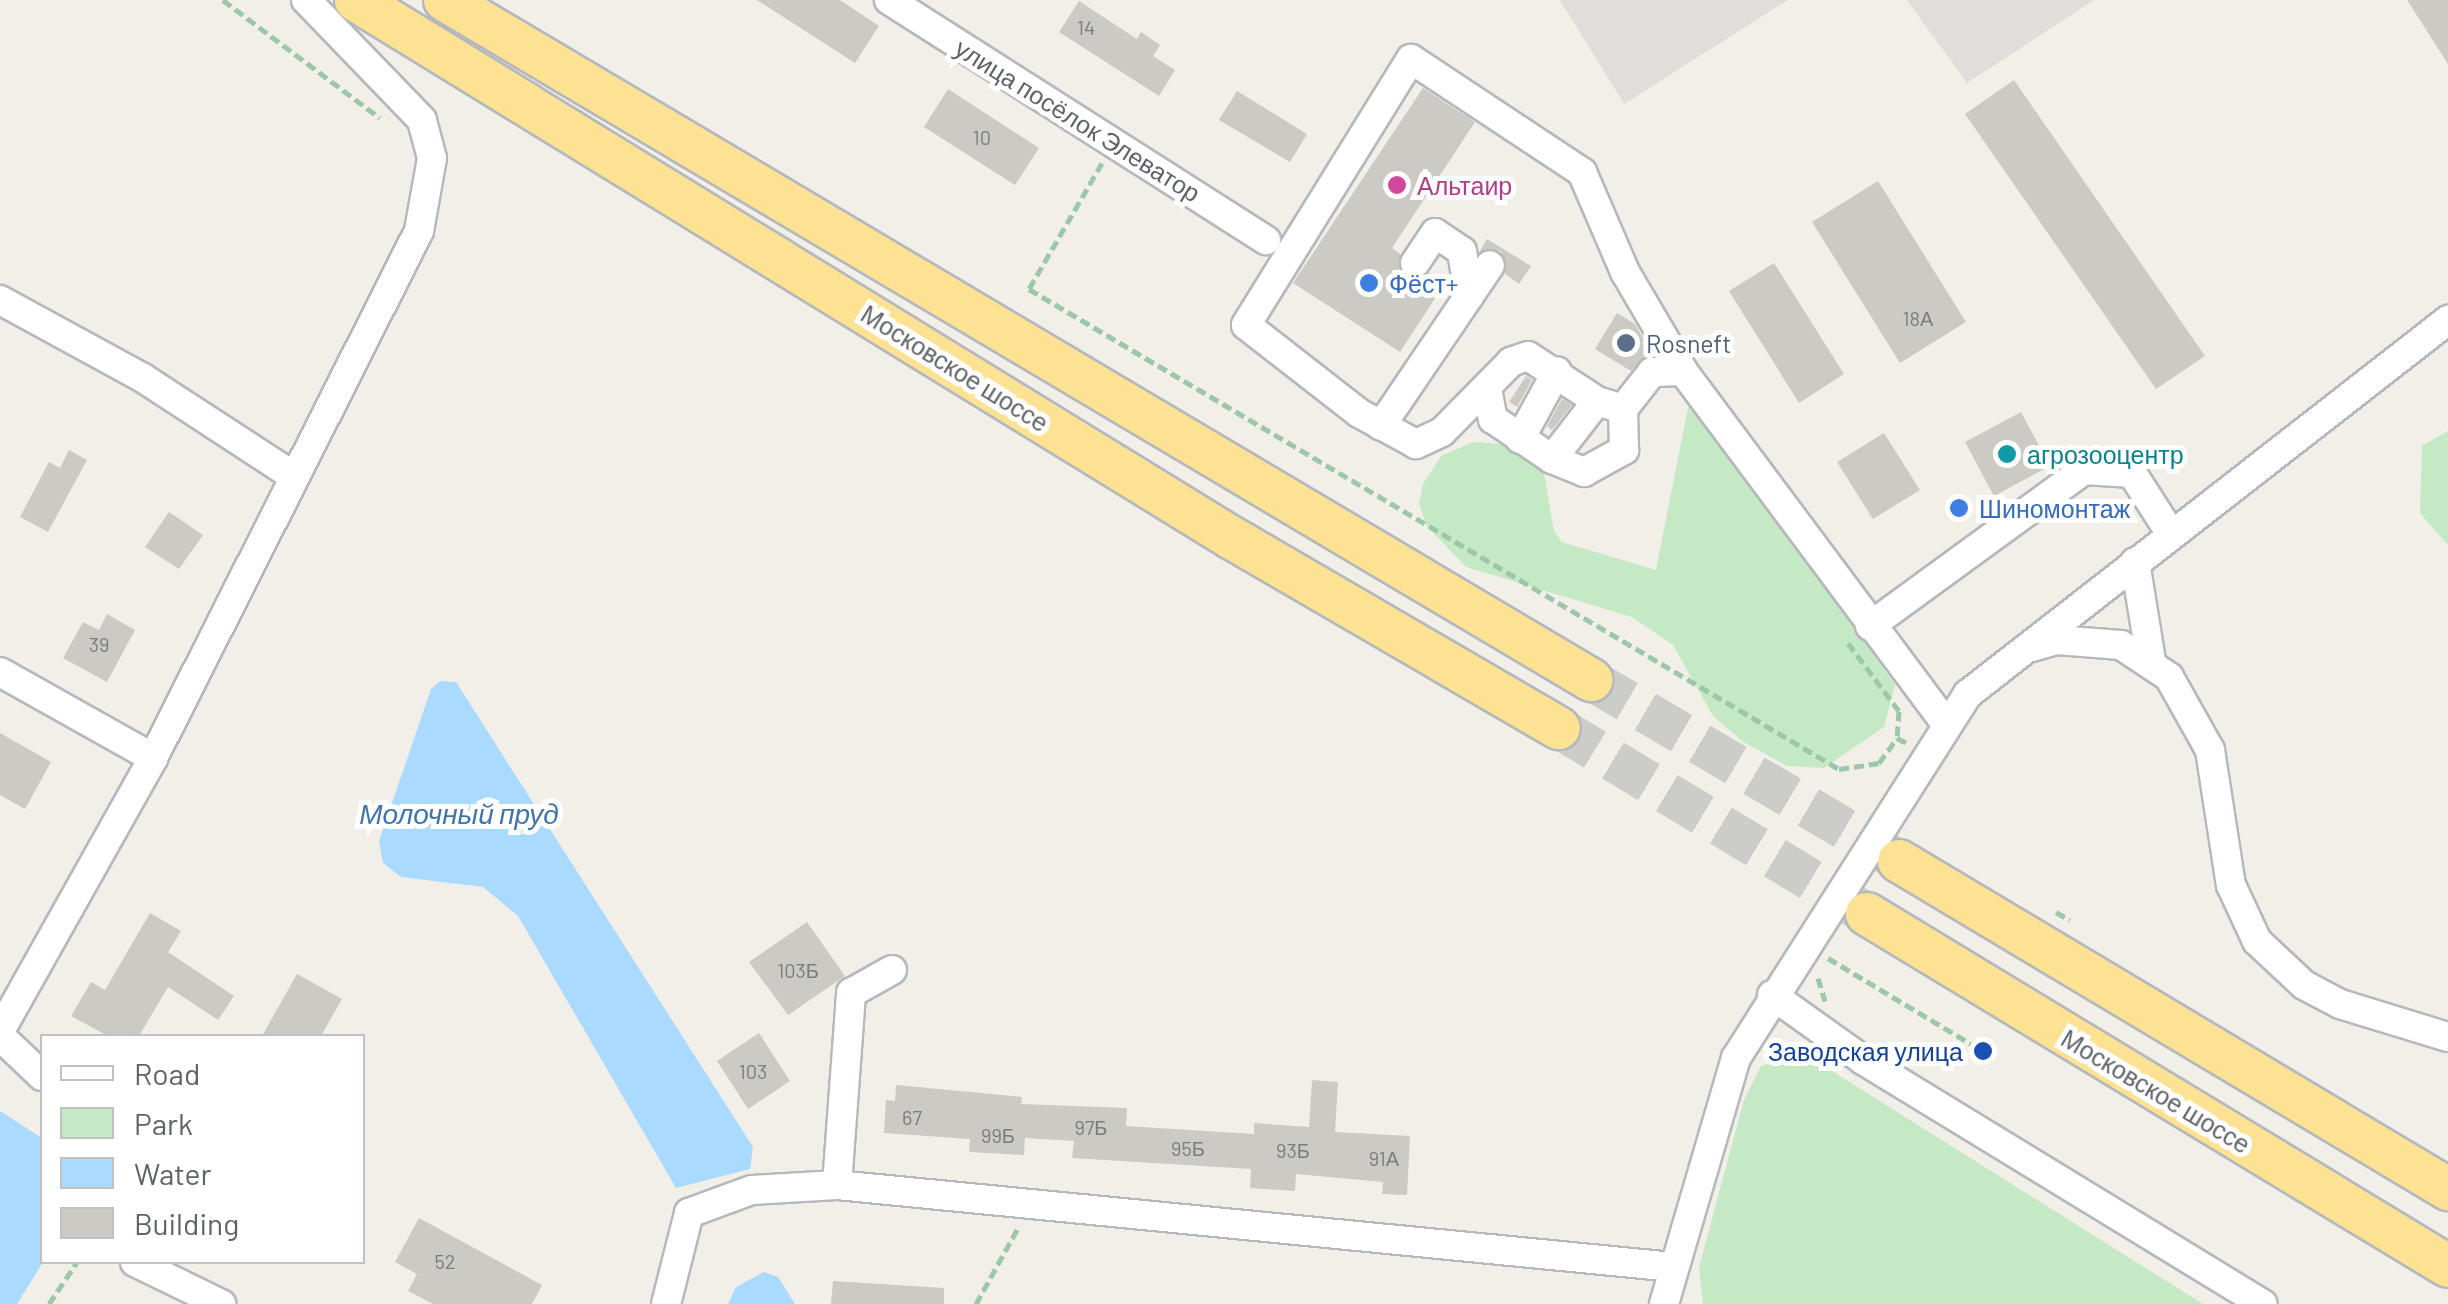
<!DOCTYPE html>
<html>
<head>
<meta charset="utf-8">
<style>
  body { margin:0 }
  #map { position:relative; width:2448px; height:1304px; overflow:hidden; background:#f1efe8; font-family:Barlow,sans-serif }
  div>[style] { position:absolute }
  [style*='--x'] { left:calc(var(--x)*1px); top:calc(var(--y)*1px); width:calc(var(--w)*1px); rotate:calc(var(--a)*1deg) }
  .industrial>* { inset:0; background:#e0deda }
  .green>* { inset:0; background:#c5e8c5 }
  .water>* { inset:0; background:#aadaff }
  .building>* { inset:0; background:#cccac5 }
  .highway-tunnel>* { height:42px; margin-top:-21px; transform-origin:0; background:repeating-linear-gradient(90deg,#ccccc8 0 42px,transparent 0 63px) }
  .path>* { height:5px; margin-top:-2.5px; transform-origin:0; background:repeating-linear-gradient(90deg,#9cc7a9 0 10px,transparent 0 15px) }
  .roads { filter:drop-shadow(2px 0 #b5b8bc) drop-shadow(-2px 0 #b5b8bc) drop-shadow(0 2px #b5b8bc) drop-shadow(0 -2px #b5b8bc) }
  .minor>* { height:28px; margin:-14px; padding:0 14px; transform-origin:14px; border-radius:14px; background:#fff }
  .highway>* { height:42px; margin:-21px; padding:0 21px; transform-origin:21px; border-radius:21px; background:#fde293 }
  .dots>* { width:28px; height:28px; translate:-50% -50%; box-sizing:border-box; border:5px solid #fff; border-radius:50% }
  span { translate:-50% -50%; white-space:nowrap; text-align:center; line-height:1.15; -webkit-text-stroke:10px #fff; paint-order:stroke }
  .number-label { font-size:20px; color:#7a7d7f }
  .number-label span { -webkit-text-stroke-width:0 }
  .street-label { font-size:25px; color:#5f6368 }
  .hotel-label { font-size:25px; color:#b23c85 }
  .left { translate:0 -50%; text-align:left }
  .shop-label { font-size:25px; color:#366cbe }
  .service-label { font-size:25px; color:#4e5e75 }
  .culture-label { font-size:25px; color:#0d838f }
  .transit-label { font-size:25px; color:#164399 }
  .right { translate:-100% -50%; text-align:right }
  .water-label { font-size:28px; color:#4174aa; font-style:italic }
  .legend { position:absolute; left:40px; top:1034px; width:325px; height:230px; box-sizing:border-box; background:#fff; border:2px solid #bfc1c3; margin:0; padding:12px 18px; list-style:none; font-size:30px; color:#5f6368 }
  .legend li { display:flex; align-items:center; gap:20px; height:50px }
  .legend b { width:50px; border:2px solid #bfc1c3 }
</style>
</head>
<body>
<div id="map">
  <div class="industrial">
    <div style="clip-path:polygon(1560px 0,1788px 0,1624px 104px)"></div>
    <div style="clip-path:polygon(1907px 0,2094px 0,1967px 83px)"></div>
  </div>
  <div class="green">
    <div style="clip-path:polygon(1691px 393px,1895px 685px,1884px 727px,1824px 768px,1787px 766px,1742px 741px,1713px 716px,1673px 645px,1632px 617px,1466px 567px,1426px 525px,1419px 503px,1423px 484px,1441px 456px,1473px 442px,1512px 445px,1543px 468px,1554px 531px,1562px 542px,1656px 570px)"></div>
    <div style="clip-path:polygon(2448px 431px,2448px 545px,2420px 513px,2422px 446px)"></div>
    <div style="clip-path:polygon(1786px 1058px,1816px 1061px,2203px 1304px,1703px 1304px,1699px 1267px,1744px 1100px,1761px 1066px)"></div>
  </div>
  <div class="water">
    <div style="clip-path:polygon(440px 681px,456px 682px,753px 1147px,750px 1169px,676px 1188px,518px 916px,483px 887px,401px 877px,383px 863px,379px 841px,431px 689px)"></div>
    <div style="clip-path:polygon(0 1111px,42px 1138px,43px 1262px,17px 1304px,0 1304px)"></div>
    <div style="clip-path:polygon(764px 1272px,778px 1277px,795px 1304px,728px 1304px,736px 1287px)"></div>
  </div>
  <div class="building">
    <div style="clip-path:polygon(757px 0,840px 0,879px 26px,855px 63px)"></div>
    <div style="clip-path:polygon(2407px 0,2448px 0,2448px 64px)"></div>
    <div style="clip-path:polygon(1079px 1px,1137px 39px,1141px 32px,1160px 45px,1153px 56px,1175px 70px,1159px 96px,1059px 32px)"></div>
    <div style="clip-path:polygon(2014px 80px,2205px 356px,2156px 389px,1965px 114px)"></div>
    <div style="clip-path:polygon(1423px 88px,1475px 122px,1392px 248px,1400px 254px,1399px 270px,1406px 278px,1430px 273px,1445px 283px,1400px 352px,1293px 283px)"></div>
    <div style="clip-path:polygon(948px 89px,1039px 148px,1015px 185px,924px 127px)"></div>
    <div style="clip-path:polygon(1237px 91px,1307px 134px,1290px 162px,1219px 120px)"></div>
    <div style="clip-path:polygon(1878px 181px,1966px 322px,1900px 363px,1812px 222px)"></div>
    <div style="clip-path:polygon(1487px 239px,1531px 266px,1519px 284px,1505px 274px,1501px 251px,1480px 251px)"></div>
    <div style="clip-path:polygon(1774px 263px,1844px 374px,1799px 403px,1729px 291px)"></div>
    <div style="clip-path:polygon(1617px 313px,1635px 324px,1650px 350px,1631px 371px,1595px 349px)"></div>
    <div style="clip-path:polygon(1526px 376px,1532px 380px,1517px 407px,1509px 402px)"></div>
    <div style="clip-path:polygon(1562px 399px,1572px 405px,1552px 430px,1547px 426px)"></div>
    <div style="clip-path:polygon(2021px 412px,2050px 466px,1994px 496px,1965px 442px)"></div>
    <div style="clip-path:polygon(1884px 433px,1920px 490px,1873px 519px,1837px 462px)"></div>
    <div style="clip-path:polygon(69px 450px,87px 460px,48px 532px,20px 517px,49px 462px,60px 468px)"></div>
    <div style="clip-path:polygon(169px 512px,203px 535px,179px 569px,145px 547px)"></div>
    <div style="clip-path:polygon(107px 614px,135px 630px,107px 682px,63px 658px,83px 622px,99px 630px)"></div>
    <div style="clip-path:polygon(0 733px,51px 762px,25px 809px,0 795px)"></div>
    <div style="clip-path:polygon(150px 913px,181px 931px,168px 952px,234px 996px,218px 1020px,168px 987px,139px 1036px,108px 1036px,71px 1016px,91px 982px,105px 990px)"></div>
    <div style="clip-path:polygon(807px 922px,845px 976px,788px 1015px,749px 962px)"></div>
    <div style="clip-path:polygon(297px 974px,342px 999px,321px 1036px,262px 1036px)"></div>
    <div style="clip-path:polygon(759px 1033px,790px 1081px,748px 1109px,717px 1061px)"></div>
    <div style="clip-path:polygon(1312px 1080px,1338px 1082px,1335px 1132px,1410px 1136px,1407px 1195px,1382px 1194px,1383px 1182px,1296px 1174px,1295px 1191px,1250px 1188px,1251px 1169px,1072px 1158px,1074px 1141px,1025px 1138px,1024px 1155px,969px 1152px,970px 1139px,884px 1133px,886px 1100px,895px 1101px,896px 1085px,1022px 1097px,1021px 1104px,1127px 1108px,1126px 1126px,1254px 1134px,1254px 1123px,1309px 1127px)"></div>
    <div style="clip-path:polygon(419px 1218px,542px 1285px,532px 1304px,433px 1304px,408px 1291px,417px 1274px,395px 1262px)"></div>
    <div style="clip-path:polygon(833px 1281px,944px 1288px,944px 1304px,831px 1304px)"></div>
  </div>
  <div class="highway-tunnel">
    <div style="--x:1591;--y:680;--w:357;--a:30.4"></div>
    <div style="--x:1559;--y:728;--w:360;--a:31.1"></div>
  </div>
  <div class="path">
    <div style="--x:223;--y:0;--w:196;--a:36.9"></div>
    <div style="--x:1102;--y:163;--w:146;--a:120.1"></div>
    <div style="--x:1029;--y:289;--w:942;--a:30.65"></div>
    <div style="--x:1839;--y:769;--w:40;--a:-8.5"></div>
    <div style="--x:1879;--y:763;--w:31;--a:-54"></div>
    <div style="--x:1897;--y:738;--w:11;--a:27"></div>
    <div style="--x:1848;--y:643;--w:85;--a:53.1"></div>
    <div style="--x:1899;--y:711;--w:27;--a:94"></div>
    <div style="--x:2056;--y:912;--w:16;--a:30"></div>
    <div style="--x:1828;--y:958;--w:181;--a:31"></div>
    <div style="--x:1818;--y:978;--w:24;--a:73"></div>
    <div style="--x:49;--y:1304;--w:50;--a:-56.3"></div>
    <div style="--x:976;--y:1304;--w:87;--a:-61.1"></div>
  </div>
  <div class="roads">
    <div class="minor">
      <div style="--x:889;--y:0;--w:447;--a:32.5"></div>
      <div style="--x:1415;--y:263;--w:36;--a:-56"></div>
      <div style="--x:1435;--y:233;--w:32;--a:34"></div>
      <div style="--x:1462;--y:251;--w:46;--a:81.2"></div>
      <div style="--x:0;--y:300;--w:163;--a:28.6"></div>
      <div style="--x:143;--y:378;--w:181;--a:33.1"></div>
      <div style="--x:1487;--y:389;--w:31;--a:79"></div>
      <div style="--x:1493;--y:419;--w:71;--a:34.1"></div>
      <div style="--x:1552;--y:459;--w:35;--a:22"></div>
      <div style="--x:1584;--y:472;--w:46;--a:-28.8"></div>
      <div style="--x:1624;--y:450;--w:41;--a:-91.4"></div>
      <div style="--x:1623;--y:409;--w:47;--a:-51.9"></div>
      <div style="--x:1652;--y:372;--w:31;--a:-2"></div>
      <div style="--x:1623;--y:409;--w:27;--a:-163"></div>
      <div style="--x:1597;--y:401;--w:82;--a:-146.9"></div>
      <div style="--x:1528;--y:356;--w:18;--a:161"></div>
      <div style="--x:1511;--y:362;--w:98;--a:134.6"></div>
      <div style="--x:1442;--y:432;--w:29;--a:155"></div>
      <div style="--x:1416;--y:444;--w:65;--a:-151.5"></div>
      <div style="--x:1359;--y:413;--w:143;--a:-142.1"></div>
      <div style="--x:1246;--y:325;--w:313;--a:-58.2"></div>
      <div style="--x:1411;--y:59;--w:205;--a:33.5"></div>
      <div style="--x:1582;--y:172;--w:109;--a:66.7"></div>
      <div style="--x:1625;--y:272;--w:115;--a:59.6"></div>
      <div style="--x:1683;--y:371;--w:439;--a:53.3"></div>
      <div style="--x:1381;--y:426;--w:194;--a:-55.9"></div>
      <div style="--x:1520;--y:439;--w:77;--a:-61.4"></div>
      <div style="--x:1552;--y:459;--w:73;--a:-52.2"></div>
      <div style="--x:2135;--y:562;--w:100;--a:80.8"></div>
      <div style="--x:1870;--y:626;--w:265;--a:-36.1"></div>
      <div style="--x:2084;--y:470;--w:48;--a:3.6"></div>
      <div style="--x:2132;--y:473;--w:72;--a:57.4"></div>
      <div style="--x:2032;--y:647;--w:26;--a:-16"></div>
      <div style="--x:2057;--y:640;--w:64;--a:4.5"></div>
      <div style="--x:2121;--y:645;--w:58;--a:33.7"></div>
      <div style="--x:2169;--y:677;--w:84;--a:60.7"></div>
      <div style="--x:2210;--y:750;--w:137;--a:81.2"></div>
      <div style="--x:2231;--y:885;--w:62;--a:65.1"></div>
      <div style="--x:2257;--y:941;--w:64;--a:43.1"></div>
      <div style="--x:2304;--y:985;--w:41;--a:27.8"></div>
      <div style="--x:2340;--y:1004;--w:113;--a:17"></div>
      <div style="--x:0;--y:672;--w:176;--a:29.3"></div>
      <div style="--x:1772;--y:995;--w:112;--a:35.5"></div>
      <div style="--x:1863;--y:1060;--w:468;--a:31.4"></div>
      <div style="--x:0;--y:1031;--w:313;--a:-60.7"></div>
      <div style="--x:153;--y:758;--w:590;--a:-63.22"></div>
      <div style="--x:419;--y:231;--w:74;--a:-79.9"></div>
      <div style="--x:432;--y:158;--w:39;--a:-105"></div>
      <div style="--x:422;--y:120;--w:167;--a:-134"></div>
      <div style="--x:0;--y:1036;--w:58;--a:43.6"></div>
      <div style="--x:837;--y:1185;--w:193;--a:-85.8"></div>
      <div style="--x:851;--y:993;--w:47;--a:-29.3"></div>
      <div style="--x:135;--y:1262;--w:96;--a:26"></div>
      <div style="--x:666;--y:1304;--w:94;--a:-75.8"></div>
      <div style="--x:689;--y:1213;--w:67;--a:-20.1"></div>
      <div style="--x:752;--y:1190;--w:85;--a:-3.4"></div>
      <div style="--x:837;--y:1185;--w:840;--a:5.6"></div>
      <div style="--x:1664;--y:1304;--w:256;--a:-73.7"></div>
      <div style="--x:1736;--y:1058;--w:432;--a:-57.5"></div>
      <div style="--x:1968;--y:694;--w:609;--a:-37.92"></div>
    </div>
    <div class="highway">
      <div style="--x:356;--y:0;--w:1028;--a:31.56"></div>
      <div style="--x:1232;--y:538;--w:378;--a:30.2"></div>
      <div style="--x:445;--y:0;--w:1333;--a:30.68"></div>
      <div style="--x:1899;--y:861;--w:640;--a:30.86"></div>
      <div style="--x:1867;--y:914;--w:679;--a:31.21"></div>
    </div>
  </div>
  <div class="dots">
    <div style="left:1397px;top:185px;background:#d1479c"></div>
    <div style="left:1369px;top:283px;background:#3f7fe0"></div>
    <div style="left:1626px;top:343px;background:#5c6f8a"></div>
    <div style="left:2007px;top:454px;background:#0f9aa8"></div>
    <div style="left:1959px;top:508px;background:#3f7fe0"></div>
    <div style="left:1983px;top:1051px;background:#1a4fb4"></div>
  </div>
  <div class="number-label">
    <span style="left:1086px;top:27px">14</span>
    <span style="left:982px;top:137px">10</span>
    <span style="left:1918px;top:318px">18А</span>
    <span style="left:99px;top:644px">39</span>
    <span style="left:798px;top:970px">103Б</span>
    <span style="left:753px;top:1071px">103</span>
    <span style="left:912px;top:1117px">67</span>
    <span style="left:1091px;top:1127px">97Б</span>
    <span style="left:998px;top:1135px">99Б</span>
    <span style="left:1188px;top:1148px">95Б</span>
    <span style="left:1293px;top:1150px">93Б</span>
    <span style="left:1384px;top:1158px">91А</span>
    <span style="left:445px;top:1261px">52</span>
  </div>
  <div class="street-label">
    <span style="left:1078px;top:120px;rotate:32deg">улица посёлок Элеватор</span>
    <span style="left:955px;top:368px;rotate:32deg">Московское шоссе</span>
    <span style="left:2156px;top:1091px;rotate:31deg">Московское шоссе</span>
  </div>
  <div class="hotel-label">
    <span class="left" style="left:1417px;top:185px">Альтаир</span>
  </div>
  <div class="shop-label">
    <span class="left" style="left:1389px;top:283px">Фёст+</span>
    <span class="left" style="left:1979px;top:508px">Шиномонтаж</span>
  </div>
  <div class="service-label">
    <span class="left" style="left:1646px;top:343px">Rosneft</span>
  </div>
  <div class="culture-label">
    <span class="left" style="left:2027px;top:454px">агрозооцентр</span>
  </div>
  <div class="transit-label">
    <span class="right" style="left:1963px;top:1051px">Заводская улица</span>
  </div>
  <div class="water-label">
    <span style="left:459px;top:813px">Молочный пруд</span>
  </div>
  <ul class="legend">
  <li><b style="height:12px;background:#fff"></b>Road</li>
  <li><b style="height:28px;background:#c5e8c5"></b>Park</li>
  <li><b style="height:28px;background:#aadaff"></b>Water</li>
  <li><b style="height:28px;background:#cccac5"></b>Building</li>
  </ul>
</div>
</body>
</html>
